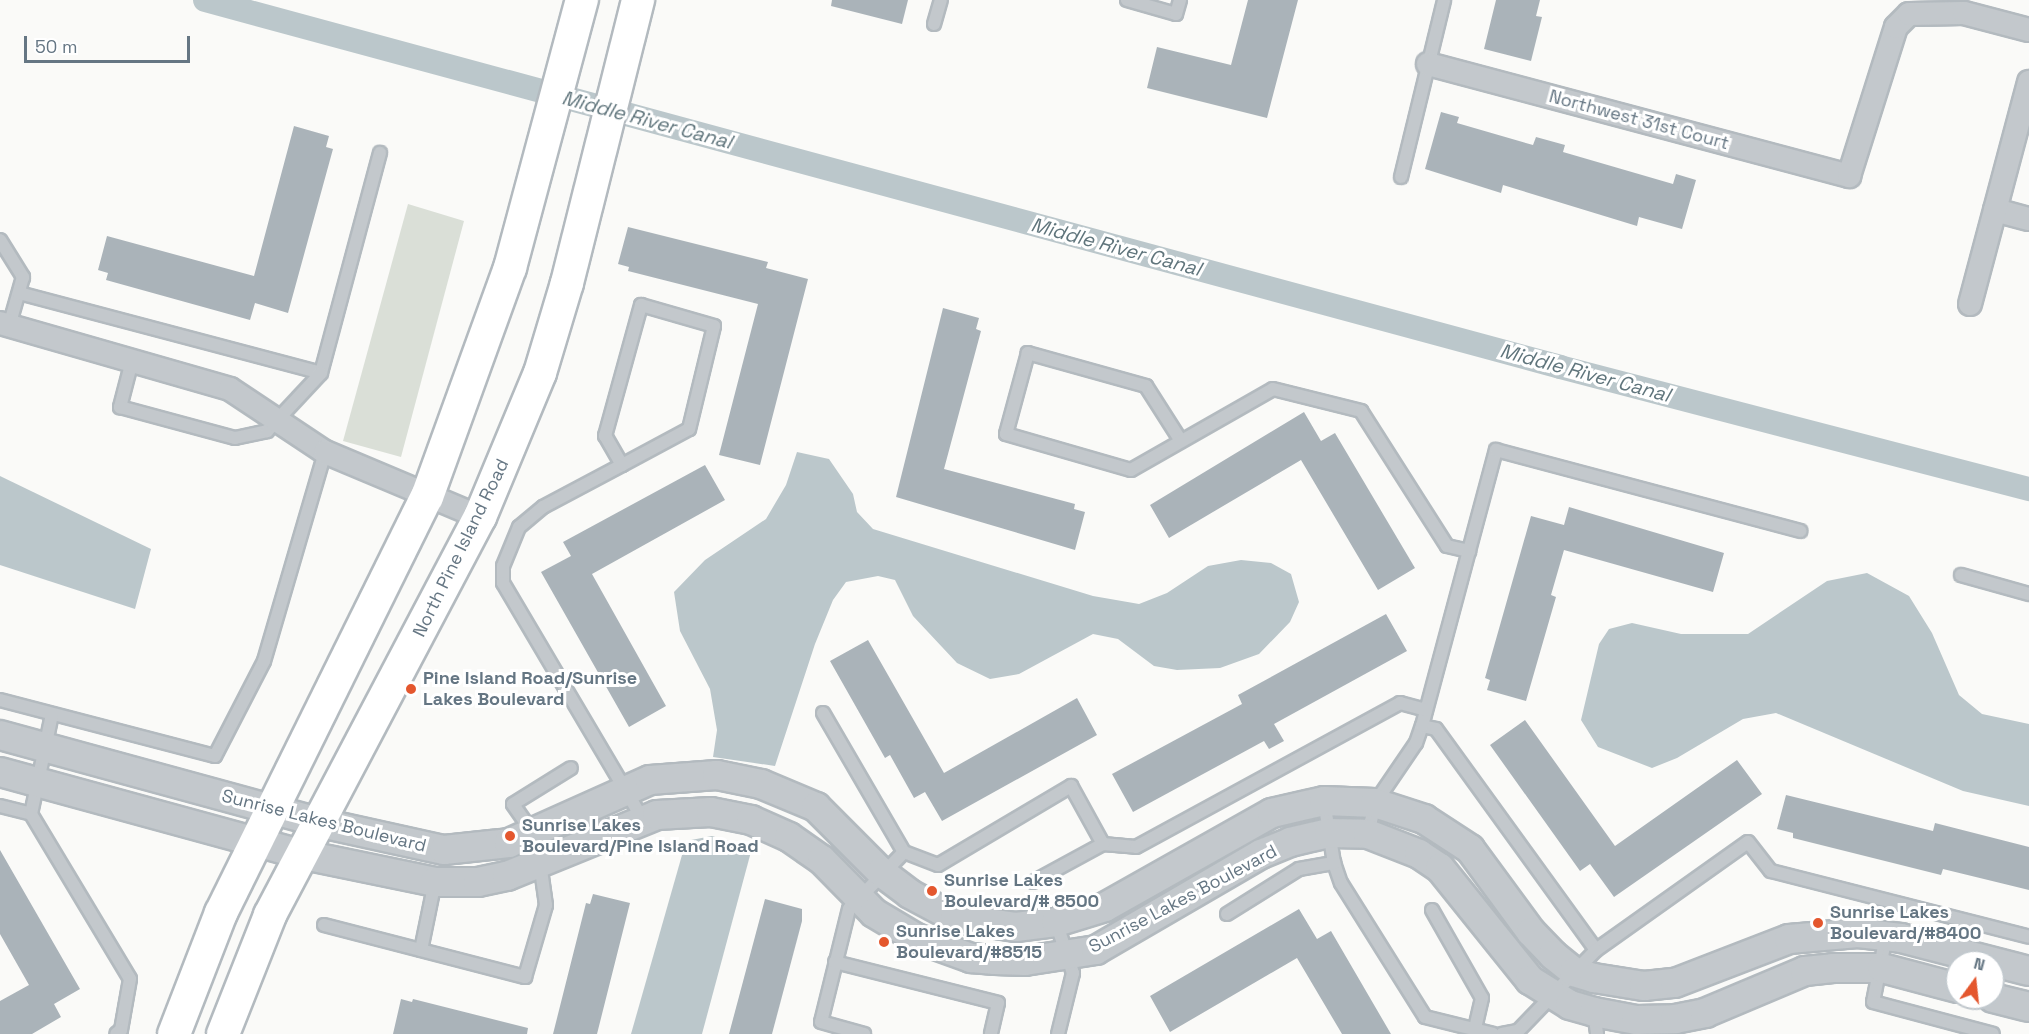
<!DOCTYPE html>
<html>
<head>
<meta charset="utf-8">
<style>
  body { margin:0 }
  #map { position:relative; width:2029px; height:1034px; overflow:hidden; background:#fafaf8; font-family:"Space Grotesk",sans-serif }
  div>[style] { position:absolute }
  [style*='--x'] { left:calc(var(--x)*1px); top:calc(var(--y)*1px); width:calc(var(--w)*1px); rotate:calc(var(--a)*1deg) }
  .green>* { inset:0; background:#dadfd7 }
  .water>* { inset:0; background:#bbc7cb }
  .canal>* { height:24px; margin:-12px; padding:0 12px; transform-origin:12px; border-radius:12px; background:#bbc7cb }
  .building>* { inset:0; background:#aab3b9 }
  .roads { filter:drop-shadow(2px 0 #b3babf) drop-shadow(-2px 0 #b3babf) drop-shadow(0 2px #b3babf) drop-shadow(0 -2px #b3babf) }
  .service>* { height:12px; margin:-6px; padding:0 6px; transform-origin:6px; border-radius:6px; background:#c3c8cc }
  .minor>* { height:22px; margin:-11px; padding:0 11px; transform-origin:11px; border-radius:11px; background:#c3c8cc }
  .tertiary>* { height:28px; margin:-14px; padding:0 14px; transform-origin:14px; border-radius:14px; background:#c3c8cc }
  .secondary>* { height:32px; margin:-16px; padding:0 16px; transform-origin:16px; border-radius:16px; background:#fff }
  .dots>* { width:16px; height:16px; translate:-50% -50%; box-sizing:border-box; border:3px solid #fff; border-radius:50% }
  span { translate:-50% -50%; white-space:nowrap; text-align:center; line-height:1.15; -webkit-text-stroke:6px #fff; paint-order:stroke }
  .street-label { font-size:18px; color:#657683 }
  .poi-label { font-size:18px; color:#657683; font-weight:700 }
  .left { translate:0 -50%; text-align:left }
  .water-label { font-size:20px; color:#60757c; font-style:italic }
  .north { position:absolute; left:1945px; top:950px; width:60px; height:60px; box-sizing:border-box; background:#fff; border:2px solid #c1c8cd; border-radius:50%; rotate:15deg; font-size:16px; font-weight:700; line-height:24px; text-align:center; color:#657683 }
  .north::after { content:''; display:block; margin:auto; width:21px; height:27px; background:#e4572e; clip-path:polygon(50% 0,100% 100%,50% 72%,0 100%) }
  .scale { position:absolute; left:24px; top:36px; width:166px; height:27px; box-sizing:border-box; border:3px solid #657683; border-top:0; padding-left:8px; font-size:18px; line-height:21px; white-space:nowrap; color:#657683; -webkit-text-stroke:4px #fff; paint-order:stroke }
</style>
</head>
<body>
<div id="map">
  <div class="green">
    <div style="clip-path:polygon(408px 204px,464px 221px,401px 457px,343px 441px)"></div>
  </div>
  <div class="water">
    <div style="clip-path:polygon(797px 452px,829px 459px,853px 494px,857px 512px,873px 529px,1093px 596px,1139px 604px,1167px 593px,1208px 566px,1241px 560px,1271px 563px,1291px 574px,1299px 602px,1290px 622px,1259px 654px,1220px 668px,1177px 670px,1154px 666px,1118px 639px,1093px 634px,1019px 674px,990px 679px,957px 663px,913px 616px,895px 580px,878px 576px,846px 582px,833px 600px,815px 644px,775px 766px,713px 757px,717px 730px,710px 689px,680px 631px,674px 592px,705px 560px,766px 519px,786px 485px)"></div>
    <div style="clip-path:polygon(0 476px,151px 549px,135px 609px,0 565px)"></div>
    <div style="clip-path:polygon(1867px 573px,1909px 596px,1932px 633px,1959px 695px,1982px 714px,2029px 724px,2029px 806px,1963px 791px,1776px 713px,1743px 719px,1677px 758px,1652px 768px,1598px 747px,1581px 720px,1599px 644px,1609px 629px,1632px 623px,1681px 634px,1748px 634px,1827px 581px)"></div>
    <div style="clip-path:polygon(712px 836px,752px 848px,702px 1034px,631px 1034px,686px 841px)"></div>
  </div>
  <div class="canal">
    <div style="--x:205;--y:0;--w:1404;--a:15.15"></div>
    <div style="--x:1560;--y:367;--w:485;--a:14.6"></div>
  </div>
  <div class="building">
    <div style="clip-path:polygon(832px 0,908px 0,902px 24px,831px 6px)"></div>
    <div style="clip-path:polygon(1248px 0,1298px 0,1267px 118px,1147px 88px,1157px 47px,1231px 65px)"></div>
    <div style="clip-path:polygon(1496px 0,1540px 0,1536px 16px,1542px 17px,1531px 61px,1484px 49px)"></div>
    <div style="clip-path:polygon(1441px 112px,1459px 117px,1457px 123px,1533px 145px,1536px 137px,1565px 145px,1563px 152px,1673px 184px,1676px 174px,1696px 180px,1682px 229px,1639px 217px,1637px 226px,1503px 185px,1501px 193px,1425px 169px)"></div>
    <div style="clip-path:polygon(294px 126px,329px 136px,326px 147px,333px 149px,288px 313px,255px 303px,250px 320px,106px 280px,108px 273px,98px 270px,107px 236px,254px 276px)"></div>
    <div style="clip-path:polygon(628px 227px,768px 262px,766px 268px,808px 279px,760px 465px,719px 455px,758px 304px,628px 271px,629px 267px,618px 264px)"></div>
    <div style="clip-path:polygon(943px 308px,979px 318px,976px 329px,981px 331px,944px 469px,1075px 504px,1074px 509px,1085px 512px,1075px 550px,896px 497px)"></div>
    <div style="clip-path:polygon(1304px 412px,1321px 441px,1335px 433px,1415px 568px,1378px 590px,1301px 460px,1169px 538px,1150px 505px)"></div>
    <div style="clip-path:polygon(705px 465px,725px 500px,592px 574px,666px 706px,629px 727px,541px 572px,571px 556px,563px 542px)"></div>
    <div style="clip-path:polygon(1569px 507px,1724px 553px,1713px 592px,1564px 550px,1551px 595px,1556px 597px,1526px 701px,1487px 690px,1490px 680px,1485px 678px,1531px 516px,1564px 525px)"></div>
    <div style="clip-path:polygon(1386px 614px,1407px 651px,1274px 724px,1284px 741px,1269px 749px,1264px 741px,1133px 812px,1112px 774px,1242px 704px,1238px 695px)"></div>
    <div style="clip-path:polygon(868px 640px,944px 773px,1077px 698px,1097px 735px,942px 821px,925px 792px,914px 798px,890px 755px,885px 758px,830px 661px)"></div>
    <div style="clip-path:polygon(1525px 720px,1615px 846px,1737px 760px,1762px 794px,1614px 897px,1590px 864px,1580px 871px,1490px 745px)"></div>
    <div style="clip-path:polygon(1786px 795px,1933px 831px,1935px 823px,2029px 847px,2029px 890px,1943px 869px,1941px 875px,1793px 838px,1793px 833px,1777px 829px)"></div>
    <div style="clip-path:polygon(0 850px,80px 989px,54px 1004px,61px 1017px,32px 1034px,0 1034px,0 1001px,29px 985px,0 934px)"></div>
    <div style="clip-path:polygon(593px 894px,630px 903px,597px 1034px,553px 1034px,586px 903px,590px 904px)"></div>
    <div style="clip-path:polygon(765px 899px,802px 909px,802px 921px,772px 1034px,729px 1034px)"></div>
    <div style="clip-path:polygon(1299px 909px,1317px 939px,1331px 931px,1391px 1034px,1342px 1034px,1297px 958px,1170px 1032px,1150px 996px)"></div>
    <div style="clip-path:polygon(401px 999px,412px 1002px,413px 999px,528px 1028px,527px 1034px,393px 1034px)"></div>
  </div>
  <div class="roads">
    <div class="service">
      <div style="--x:1127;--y:0;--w:51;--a:15.9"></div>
      <div style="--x:1176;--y:14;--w:15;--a:-74"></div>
      <div style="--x:934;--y:24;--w:25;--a:-74"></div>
      <div style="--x:1401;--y:177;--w:182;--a:-76.3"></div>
      <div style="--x:0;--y:240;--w:44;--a:58.1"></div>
      <div style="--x:23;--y:277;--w:51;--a:105.9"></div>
      <div style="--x:19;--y:293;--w:312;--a:14.8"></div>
      <div style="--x:321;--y:373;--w:228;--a:-75"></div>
      <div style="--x:132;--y:361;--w:48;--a:104.6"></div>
      <div style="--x:120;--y:407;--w:119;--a:15.1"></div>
      <div style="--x:235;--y:438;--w:33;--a:-12"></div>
      <div style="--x:267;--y:431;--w:79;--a:-47"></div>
      <div style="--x:1181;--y:441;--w:65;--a:-122.5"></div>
      <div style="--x:1146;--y:386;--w:123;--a:-164.4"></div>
      <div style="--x:1028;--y:353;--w:84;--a:105.2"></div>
      <div style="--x:1006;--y:434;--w:130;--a:16.1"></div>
      <div style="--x:1131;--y:470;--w:163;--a:-29.7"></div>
      <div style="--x:1273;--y:389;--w:91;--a:14"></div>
      <div style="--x:1361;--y:411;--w:160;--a:57.5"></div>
      <div style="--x:1447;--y:546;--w:23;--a:13"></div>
      <div style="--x:622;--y:465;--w:34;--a:-120"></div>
      <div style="--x:605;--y:436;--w:136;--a:-74.6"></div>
      <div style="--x:641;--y:305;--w:76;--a:16"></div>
      <div style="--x:714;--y:326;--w:106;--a:103.6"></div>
      <div style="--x:689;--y:429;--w:76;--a:151.8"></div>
      <div style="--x:622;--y:465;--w:89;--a:152"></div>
      <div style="--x:543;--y:507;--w:31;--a:140"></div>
      <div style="--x:519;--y:527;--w:42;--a:112.3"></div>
      <div style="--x:503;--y:566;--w:17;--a:90"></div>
      <div style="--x:503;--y:583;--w:275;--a:59.4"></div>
      <div style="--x:1961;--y:575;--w:71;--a:15.6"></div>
      <div style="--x:0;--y:700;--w:222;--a:14.6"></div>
      <div style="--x:215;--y:756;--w:107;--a:-62.7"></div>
      <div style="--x:264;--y:661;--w:218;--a:-73.7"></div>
      <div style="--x:823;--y:713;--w:161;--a:59.8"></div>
      <div style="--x:904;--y:852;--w:79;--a:134"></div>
      <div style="--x:849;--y:909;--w:116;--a:103.9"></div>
      <div style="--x:821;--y:1022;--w:45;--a:15.6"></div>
      <div style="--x:1422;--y:726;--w:14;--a:12"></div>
      <div style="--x:1436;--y:729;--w:273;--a:54.1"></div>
      <div style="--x:1596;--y:950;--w:186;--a:-35.4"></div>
      <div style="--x:1748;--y:842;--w:37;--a:52"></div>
      <div style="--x:1771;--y:871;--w:266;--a:14.3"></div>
      <div style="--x:0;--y:806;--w:32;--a:14"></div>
      <div style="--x:31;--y:814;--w:102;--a:-78.1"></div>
      <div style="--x:31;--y:814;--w:192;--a:59"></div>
      <div style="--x:130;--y:979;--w:52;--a:100"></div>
      <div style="--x:121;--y:1030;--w:6;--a:141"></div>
      <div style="--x:533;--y:833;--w:35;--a:-125"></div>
      <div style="--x:513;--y:804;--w:68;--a:-31.8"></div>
      <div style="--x:1368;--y:834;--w:32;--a:-77"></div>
      <div style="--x:1375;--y:803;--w:73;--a:-55.7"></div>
      <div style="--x:1416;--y:743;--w:18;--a:-71"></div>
      <div style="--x:1422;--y:726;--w:286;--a:-75"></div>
      <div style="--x:1496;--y:450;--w:315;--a:14.9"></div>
      <div style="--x:904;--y:852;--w:36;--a:21"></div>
      <div style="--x:938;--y:865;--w:155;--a:-30.7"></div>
      <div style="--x:1071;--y:786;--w:66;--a:61.1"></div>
      <div style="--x:1103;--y:844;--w:33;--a:5"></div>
      <div style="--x:1136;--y:847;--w:301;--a:-28.6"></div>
      <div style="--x:1400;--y:703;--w:27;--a:15"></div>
      <div style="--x:1334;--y:863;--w:21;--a:71"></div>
      <div style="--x:1341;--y:883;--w:158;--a:57.9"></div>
      <div style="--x:1425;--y:1017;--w:70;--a:14"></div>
      <div style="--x:1033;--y:882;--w:80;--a:-28.5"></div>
      <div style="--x:1432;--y:910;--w:101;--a:60.4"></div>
      <div style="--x:1482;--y:998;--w:32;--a:103"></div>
      <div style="--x:1227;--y:914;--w:85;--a:-32"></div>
      <div style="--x:1299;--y:869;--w:36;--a:-10"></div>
      <div style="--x:1334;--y:863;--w:63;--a:-99.2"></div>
      <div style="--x:1056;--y:922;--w:54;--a:71.6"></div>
      <div style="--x:1073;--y:973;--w:63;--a:103.8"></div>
      <div style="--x:324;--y:925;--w:208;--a:14.5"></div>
      <div style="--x:525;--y:977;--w:75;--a:-73.7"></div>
      <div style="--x:546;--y:905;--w:42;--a:-98.1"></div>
      <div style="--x:1886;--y:936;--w:67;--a:101.1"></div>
      <div style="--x:1873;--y:1002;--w:124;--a:14.9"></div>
      <div style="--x:421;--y:950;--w:69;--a:-78.4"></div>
      <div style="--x:835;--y:962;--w:168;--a:14.1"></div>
      <div style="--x:998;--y:1003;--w:32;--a:103"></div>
      <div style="--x:1594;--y:1012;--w:22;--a:82"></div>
      <div style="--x:1502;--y:1034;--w:16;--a:-11"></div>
      <div style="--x:1518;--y:1031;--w:112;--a:-46.1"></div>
    </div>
    <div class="minor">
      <div style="--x:1428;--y:64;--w:436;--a:14.9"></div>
      <div style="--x:1849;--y:176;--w:156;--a:-72.5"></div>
      <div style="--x:1896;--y:27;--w:18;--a:-45"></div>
      <div style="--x:1909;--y:14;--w:55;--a:-1"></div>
      <div style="--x:1964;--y:13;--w:67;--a:14.7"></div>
      <div style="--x:1995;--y:210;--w:35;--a:15"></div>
      <div style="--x:1970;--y:304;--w:230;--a:-75.1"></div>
      <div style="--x:0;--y:323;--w:239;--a:16"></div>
      <div style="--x:230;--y:389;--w:114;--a:33.6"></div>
      <div style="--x:325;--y:452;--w:168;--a:22.8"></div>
    </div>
    <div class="tertiary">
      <div style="--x:0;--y:735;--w:333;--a:15.3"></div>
      <div style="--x:321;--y:823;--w:126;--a:12.4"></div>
      <div style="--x:444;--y:850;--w:65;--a:-6.1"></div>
      <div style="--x:509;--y:843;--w:154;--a:-24.1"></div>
      <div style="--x:650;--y:780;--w:67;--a:-4.3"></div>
      <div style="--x:717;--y:775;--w:45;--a:11.6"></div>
      <div style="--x:761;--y:784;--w:60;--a:22.7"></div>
      <div style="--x:816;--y:807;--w:92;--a:45"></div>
      <div style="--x:881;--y:872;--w:36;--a:37"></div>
      <div style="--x:910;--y:894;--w:51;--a:28.1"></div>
      <div style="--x:955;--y:918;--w:62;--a:8.4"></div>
      <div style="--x:1016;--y:927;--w:40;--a:-7.1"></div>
      <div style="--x:1056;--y:922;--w:51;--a:-17"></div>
      <div style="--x:1105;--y:907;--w:192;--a:-29.4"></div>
      <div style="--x:1272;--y:813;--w:53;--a:-13"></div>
      <div style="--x:1324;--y:801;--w:51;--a:2.2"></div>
      <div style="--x:1375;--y:803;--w:52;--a:18.1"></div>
      <div style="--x:1424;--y:819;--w:55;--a:33.1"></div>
      <div style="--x:1470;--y:849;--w:103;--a:53.7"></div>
      <div style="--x:1531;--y:932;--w:32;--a:46"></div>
      <div style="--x:1553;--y:955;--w:27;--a:39"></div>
      <div style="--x:1574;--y:972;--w:21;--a:17"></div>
      <div style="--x:1594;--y:978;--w:51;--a:9.1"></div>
      <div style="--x:1644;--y:986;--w:31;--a:-6"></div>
      <div style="--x:1675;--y:983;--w:122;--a:-21.1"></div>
      <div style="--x:1789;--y:939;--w:69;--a:-5"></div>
      <div style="--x:1858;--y:933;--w:43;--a:6.6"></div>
      <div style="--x:1901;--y:938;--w:132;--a:14.5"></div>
      <div style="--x:0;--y:772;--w:315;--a:15.3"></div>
      <div style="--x:304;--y:855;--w:134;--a:11.6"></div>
      <div style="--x:435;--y:882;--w:43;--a:0"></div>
      <div style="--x:478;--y:882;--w:30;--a:-12"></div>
      <div style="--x:507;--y:876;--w:162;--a:-22.1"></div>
      <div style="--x:657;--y:815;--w:54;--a:-3.2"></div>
      <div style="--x:711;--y:812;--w:41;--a:11.3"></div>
      <div style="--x:751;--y:820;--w:42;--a:24.1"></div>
      <div style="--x:789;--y:837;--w:40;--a:34.9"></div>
      <div style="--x:822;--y:860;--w:74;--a:45.5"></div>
      <div style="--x:874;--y:913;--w:49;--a:30.8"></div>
      <div style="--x:916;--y:938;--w:59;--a:20"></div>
      <div style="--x:971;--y:958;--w:24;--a:5"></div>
      <div style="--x:995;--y:960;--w:30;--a:2"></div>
      <div style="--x:1025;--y:961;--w:72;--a:-8.8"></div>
      <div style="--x:1096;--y:950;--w:191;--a:-30.2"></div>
      <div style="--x:1261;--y:854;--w:31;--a:-22"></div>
      <div style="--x:1290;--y:842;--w:40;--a:-13"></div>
      <div style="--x:1329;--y:833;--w:39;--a:1"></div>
      <div style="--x:1368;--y:834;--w:55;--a:21.4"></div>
      <div style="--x:1419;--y:854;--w:25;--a:34"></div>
      <div style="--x:1440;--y:868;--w:144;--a:51.2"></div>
      <div style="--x:1530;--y:980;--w:47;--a:32"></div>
      <div style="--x:1570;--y:1005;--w:25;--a:16"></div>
      <div style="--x:1594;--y:1012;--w:43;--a:10.8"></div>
      <div style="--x:1636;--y:1020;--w:39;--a:-1"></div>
      <div style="--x:1675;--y:1019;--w:31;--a:-11"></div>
      <div style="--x:1705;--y:1013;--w:108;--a:-22.8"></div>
      <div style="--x:1805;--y:971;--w:28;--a:-6"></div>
      <div style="--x:1833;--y:968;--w:49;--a:0"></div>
      <div style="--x:1882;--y:968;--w:78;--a:14.9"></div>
      <div style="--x:1993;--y:998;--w:37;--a:14"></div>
    </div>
    <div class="secondary">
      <div style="--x:174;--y:1034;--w:130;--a:-68.8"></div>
      <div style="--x:221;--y:913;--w:464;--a:-63.7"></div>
      <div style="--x:427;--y:497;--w:244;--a:-70.1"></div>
      <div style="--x:510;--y:268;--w:278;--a:-75"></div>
      <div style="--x:223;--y:1034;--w:128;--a:-68.4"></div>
      <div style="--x:270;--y:915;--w:450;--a:-62.2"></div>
      <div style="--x:480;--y:517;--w:156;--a:-67.4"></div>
      <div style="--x:540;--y:373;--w:94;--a:-73.3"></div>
      <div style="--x:567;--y:283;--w:292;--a:-75.9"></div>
    </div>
  </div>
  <div class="dots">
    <div style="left:411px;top:689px;background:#e4572e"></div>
    <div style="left:510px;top:836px;background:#e4572e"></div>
    <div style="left:932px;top:891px;background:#e4572e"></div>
    <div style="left:1818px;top:923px;background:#e4572e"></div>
    <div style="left:884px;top:942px;background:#e4572e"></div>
  </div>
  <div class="street-label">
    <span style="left:1639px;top:120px;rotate:15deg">Northwest 31st Court</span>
    <span style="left:461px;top:548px;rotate:-64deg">North Pine Island Road</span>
    <span style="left:324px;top:821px;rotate:14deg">Sunrise Lakes Boulevard</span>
    <span style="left:1183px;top:899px;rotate:-28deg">Sunrise Lakes Boulevard</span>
  </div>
  <div class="poi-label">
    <span class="left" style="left:423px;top:689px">Pine Island Road/Sunrise<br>Lakes Boulevard</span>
    <span class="left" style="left:522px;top:836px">Sunrise Lakes<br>Boulevard/Pine Island Road</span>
    <span class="left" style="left:944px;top:891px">Sunrise Lakes<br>Boulevard/# 8500</span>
    <span class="left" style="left:1830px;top:923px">Sunrise Lakes<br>Boulevard/#8400</span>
    <span class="left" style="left:896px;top:942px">Sunrise Lakes<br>Boulevard/#8515</span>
  </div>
  <div class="water-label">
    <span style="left:647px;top:120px;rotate:15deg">Middle River Canal</span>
    <span style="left:1116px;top:247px;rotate:15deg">Middle River Canal</span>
    <span style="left:1585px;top:373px;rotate:15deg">Middle River Canal</span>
  </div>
  <div class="north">N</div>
  <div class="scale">50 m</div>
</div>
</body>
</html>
